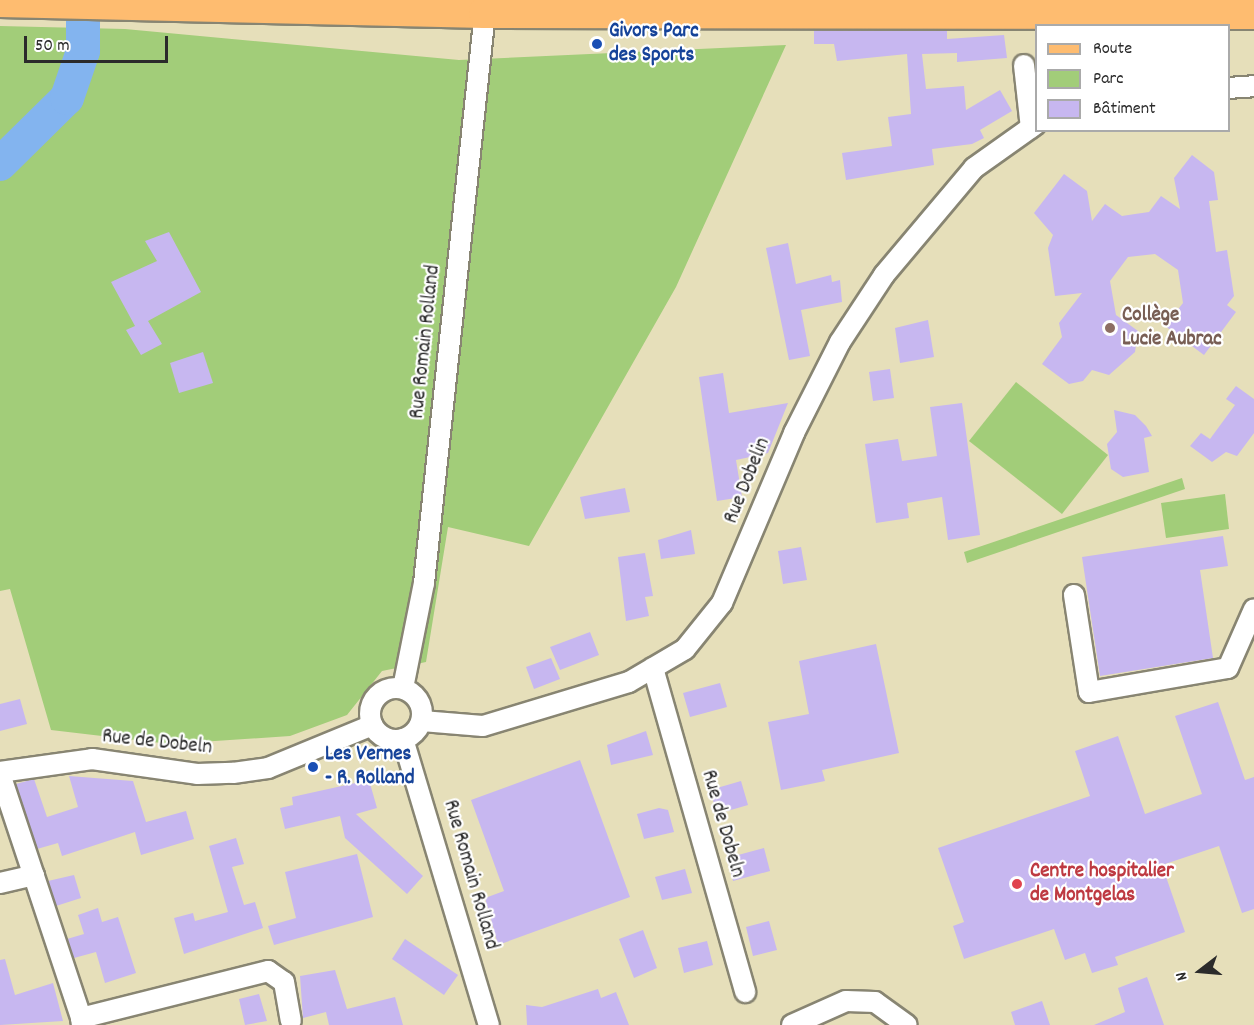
<!DOCTYPE html>
<html>
<head>
<meta charset="utf-8">
<style>
  body { margin:0 }
  #map { position:relative; width:1254px; height:1025px; overflow:hidden; background:#e6dfba; font-family:Dekko,sans-serif }
  div>[style] { position:absolute }
  [style*='--x'] { left:calc(var(--x)*1px); top:calc(var(--y)*1px); width:calc(var(--w)*1px); rotate:calc(var(--a)*1deg) }
  .green>* { inset:0; background:#a2cd79 }
  .river>* { height:34px; margin:-17px; padding:0 17px; transform-origin:17px; border-radius:17px; background:#83b4ef }
  .building>* { inset:0; background:#c7b7f0 }
  .roads { filter:drop-shadow(2px 0 #888572) drop-shadow(-2px 0 #888572) drop-shadow(0 2px #888572) drop-shadow(0 -2px #888572) }
  .minor>* { height:20px; margin:-10px; padding:0 10px; transform-origin:10px; border-radius:10px; background:#fff }
  .minor>.ring { margin:-10px; padding:0; box-sizing:content-box; background:none; border:20px solid #fff; border-radius:50% }
  .primary>* { height:32px; margin:-16px; padding:0 16px; transform-origin:16px; border-radius:16px; background:#febc70 }
  .dots>* { width:16px; height:16px; translate:-50% -50%; box-sizing:border-box; border:3px solid #fff; border-radius:50% }
  span { translate:-50% -50%; white-space:nowrap; text-align:center; line-height:1.15; -webkit-text-stroke:4.5px #fff; paint-order:stroke }
  .transit-label { font-size:21px; color:#164399; font-weight:700 }
  .left { translate:0 -50%; text-align:left }
  .education-label { font-size:21px; color:#785e54; font-weight:700 }
  .street-label { font-size:21px; color:#2b2b2b }
  .health-label { font-size:21px; color:#be3a42; font-weight:700 }
  .legend { position:absolute; left:1035px; top:24px; width:195px; height:108px; box-sizing:border-box; background:#fff; border:2px solid #aaa; margin:0; padding:8px 10px; list-style:none; font-size:18px; color:#2b2b2b }
  .legend li { display:flex; align-items:center; gap:12px; height:30px }
  .legend b { width:30px; border:2px solid #aaa }
  .north { position:absolute; left:1170px; top:941px; width:60px; height:60px; -webkit-text-stroke:4px #fff; paint-order:stroke; rotate:254deg; font-size:16px; font-weight:700; line-height:24px; text-align:center; color:#2b2b2b }
  .north::after { content:''; display:block; margin:auto; width:21px; height:27px; background:#2b2b2b; clip-path:polygon(50% 0,100% 100%,50% 72%,0 100%) }
  .scale { position:absolute; left:24px; top:36px; width:144px; height:27px; box-sizing:border-box; border:3px solid #2b2b2b; border-top:0; padding-left:8px; font-size:18px; line-height:21px; white-space:nowrap; color:#2b2b2b; -webkit-text-stroke:4px #fff; paint-order:stroke }
</style>
</head>
<body>
<div id="map">
  <div class="green">
    <div style="clip-path:polygon(0 26px,125px 29px,459px 60px,786px 45px,676px 287px,529px 546px,448px 527px,426px 662px,382px 671px,347px 715px,290px 736px,170px 744px,51px 730px,10px 589px,0 591px)"></div>
    <div style="clip-path:polygon(1016px 382px,1108px 455px,1062px 514px,969px 441px)"></div>
    <div style="clip-path:polygon(1182px 478px,1185px 489px,967px 563px,964px 552px)"></div>
    <div style="clip-path:polygon(1225px 494px,1229px 529px,1166px 538px,1161px 503px)"></div>
  </div>
  <div class="river">
    <div style="--x:0;--y:164;--w:94;--a:-44.6"></div>
    <div style="--x:67;--y:98;--w:50;--a:-71.2"></div>
    <div style="--x:83;--y:51;--w:51;--a:-90"></div>
  </div>
  <div class="building">
    <div style="clip-path:polygon(814px 30px,947px 31px,947px 39px,1004px 35px,1007px 58px,957px 62px,957px 53px,922px 54px,926px 89px,964px 86px,966px 110px,1000px 90px,1012px 111px,980px 130px,984px 138px,972px 144px,932px 149px,934px 165px,846px 180px,842px 153px,892px 146px,888px 117px,911px 114px,907px 54px,837px 61px,834px 44px,814px 44px)"></div>
    <div style="clip-path:polygon(1192px 155px,1214px 172px,1218px 200px,1209px 201px,1216px 252px,1227px 250px,1234px 296px,1227px 305px,1236px 312px,1204px 355px,1165px 326px,1183px 303px,1178px 270px,1155px 254px,1128px 257px,1110px 281px,1116px 315px,1138px 331px,1135px 352px,1109px 375px,1092px 370px,1083px 381px,1069px 384px,1042px 364px,1062px 337px,1059px 323px,1082px 293px,1055px 296px,1048px 248px,1053px 235px,1034px 213px,1064px 174px,1087px 191px,1092px 221px,1105px 204px,1122px 216px,1135px 214px,1149px 212px,1161px 196px,1180px 209px,1174px 178px)"></div>
    <div style="clip-path:polygon(169px 232px,201px 292px,148px 321px,162px 344px,141px 355px,126px 330px,135px 326px,111px 282px,157px 261px,145px 241px)"></div>
    <div style="clip-path:polygon(788px 243px,796px 284px,831px 275px,832px 282px,840px 280px,842px 302px,801px 310px,810px 356px,789px 360px,766px 248px)"></div>
    <div style="clip-path:polygon(928px 320px,934px 357px,900px 363px,895px 328px)"></div>
    <div style="clip-path:polygon(203px 352px,213px 383px,179px 393px,170px 363px)"></div>
    <div style="clip-path:polygon(890px 369px,894px 398px,873px 401px,869px 372px)"></div>
    <div style="clip-path:polygon(723px 373px,729px 413px,788px 403px,768px 453px,736px 460px,742px 497px,717px 501px,699px 377px)"></div>
    <div style="clip-path:polygon(1236px 386px,1254px 399px,1254px 433px,1237px 456px,1226px 452px,1212px 462px,1190px 446px,1201px 433px,1210px 439px,1235px 405px,1226px 399px)"></div>
    <div style="clip-path:polygon(962px 403px,980px 535px,948px 540px,942px 497px,907px 503px,909px 518px,876px 523px,865px 444px,898px 439px,902px 461px,937px 456px,930px 407px)"></div>
    <div style="clip-path:polygon(1114px 410px,1135px 415px,1146px 426px,1152px 436px,1144px 438px,1149px 472px,1123px 477px,1111px 469px,1107px 444px,1117px 432px)"></div>
    <div style="clip-path:polygon(625px 488px,630px 512px,585px 519px,580px 497px)"></div>
    <div style="clip-path:polygon(691px 530px,695px 554px,661px 559px,658px 540px)"></div>
    <div style="clip-path:polygon(1223px 536px,1228px 566px,1200px 570px,1213px 658px,1100px 676px,1082px 557px)"></div>
    <div style="clip-path:polygon(801px 547px,807px 580px,783px 584px,778px 551px)"></div>
    <div style="clip-path:polygon(645px 553px,653px 596px,645px 597px,649px 616px,626px 621px,618px 557px)"></div>
    <div style="clip-path:polygon(590px 632px,599px 655px,560px 670px,550px 647px)"></div>
    <div style="clip-path:polygon(876px 644px,899px 753px,822px 770px,825px 781px,781px 790px,768px 722px,809px 714px,799px 661px)"></div>
    <div style="clip-path:polygon(551px 658px,560px 679px,534px 689px,526px 667px)"></div>
    <div style="clip-path:polygon(720px 683px,727px 707px,690px 717px,683px 693px)"></div>
    <div style="clip-path:polygon(20px 699px,27px 724px,0 731px,0 704px)"></div>
    <div style="clip-path:polygon(1218px 702px,1245px 780px,1254px 777px,1254px 909px,1242px 913px,1219px 846px,1162px 865px,1185px 932px,1115px 957px,1118px 965px,1092px 973px,1085px 953px,1065px 960px,1054px 929px,964px 959px,953px 926px,964px 922px,938px 848px,1090px 796px,1075px 751px,1118px 736px,1145px 814px,1202px 794px,1175px 716px)"></div>
    <div style="clip-path:polygon(646px 731px,653px 755px,611px 765px,607px 745px)"></div>
    <div style="clip-path:polygon(580px 760px,630px 897px,498px 945px,485px 898px,504px 891px,471px 800px)"></div>
    <div style="clip-path:polygon(69px 776px,133px 781px,146px 822px,186px 811px,194px 839px,141px 855px,135px 832px,62px 856px,58px 843px,37px 849px,16px 784px,34px 779px,47px 817px,78px 807px)"></div>
    <div style="clip-path:polygon(369px 780px,377px 808px,356px 814px,423px 876px,407px 894px,345px 838px,340px 816px,285px 829px,280px 808px,293px 805px,292px 797px)"></div>
    <div style="clip-path:polygon(741px 781px,748px 805px,717px 814px,710px 790px)"></div>
    <div style="clip-path:polygon(659px 808px,668px 810px,674px 832px,644px 839px,637px 814px)"></div>
    <div style="clip-path:polygon(236px 838px,244px 864px,232px 867px,244px 905px,255px 902px,263px 928px,184px 954px,174px 918px,193px 913px,195px 921px,228px 912px,209px 846px)"></div>
    <div style="clip-path:polygon(764px 848px,770px 871px,733px 881px,727px 858px)"></div>
    <div style="clip-path:polygon(357px 854px,373px 917px,274px 945px,268px 926px,296px 918px,285px 872px)"></div>
    <div style="clip-path:polygon(685px 869px,692px 893px,662px 900px,655px 877px)"></div>
    <div style="clip-path:polygon(74px 875px,81px 898px,56px 906px,48px 881px)"></div>
    <div style="clip-path:polygon(98px 908px,102px 922px,118px 917px,136px 973px,105px 983px,96px 952px,74px 958px,67px 939px,84px 934px,78px 915px)"></div>
    <div style="clip-path:polygon(769px 921px,777px 950px,753px 956px,746px 927px)"></div>
    <div style="clip-path:polygon(643px 930px,657px 968px,634px 978px,619px 939px)"></div>
    <div style="clip-path:polygon(405px 939px,458px 975px,444px 995px,392px 959px)"></div>
    <div style="clip-path:polygon(707px 941px,713px 965px,684px 973px,678px 948px)"></div>
    <div style="clip-path:polygon(5px 959px,15px 995px,53px 983px,63px 1021px,0 1025px,0 960px)"></div>
    <div style="clip-path:polygon(335px 970px,347px 1009px,395px 997px,403px 1025px,329px 1025px,326px 1012px,303px 1018px,300px 976px)"></div>
    <div style="clip-path:polygon(1147px 977px,1164px 1025px,1094px 1025px,1125px 1012px,1118px 988px)"></div>
    <div style="clip-path:polygon(598px 989px,601px 998px,616px 992px,629px 1025px,527px 1025px,526px 1005px,542px 1007px)"></div>
    <div style="clip-path:polygon(259px 994px,267px 1021px,245px 1025px,239px 999px)"></div>
    <div style="clip-path:polygon(1042px 1001px,1050px 1025px,1015px 1025px,1011px 1012px)"></div>
  </div>
  <div class="roads">
    <div class="minor">
      <div style="--x:1024;--y:65;--w:63;--a:83.7"></div>
      <div style="--x:1228;--y:88;--w:26;--a:-4"></div>
      <div style="--x:1074;--y:595;--w:98;--a:81.2"></div>
      <div style="--x:1089;--y:692;--w:141;--a:-9.8"></div>
      <div style="--x:1228;--y:668;--w:64;--a:-66.2"></div>
      <div style="--x:653;--y:668;--w:337;--a:74.1"></div>
      <div class="ring" style="left:370px;top:688px;width:32px;height:32px"></div>
      <div style="--x:403;--y:688;--w:107;--a:-78.7"></div>
      <div style="--x:424;--y:583;--w:583;--a:-83.9"></div>
      <div style="--x:422;--y:721;--w:61;--a:4.7"></div>
      <div style="--x:483;--y:726;--w:152;--a:-16.8"></div>
      <div style="--x:629;--y:682;--w:65;--a:-30.5"></div>
      <div style="--x:685;--y:649;--w:59;--a:-51.2"></div>
      <div style="--x:722;--y:603;--w:185;--a:-67"></div>
      <div style="--x:794;--y:433;--w:102;--a:-63.2"></div>
      <div style="--x:840;--y:342;--w:80;--a:-56.7"></div>
      <div style="--x:884;--y:275;--w:140;--a:-49.9"></div>
      <div style="--x:974;--y:168;--w:76;--a:-35.4"></div>
      <div style="--x:403;--y:739;--w:299;--a:73.3"></div>
      <div style="--x:0;--y:772;--w:93;--a:-8"></div>
      <div style="--x:92;--y:759;--w:106;--a:8.1"></div>
      <div style="--x:197;--y:774;--w:36;--a:-2"></div>
      <div style="--x:233;--y:773;--w:35;--a:-8"></div>
      <div style="--x:268;--y:768;--w:113;--a:-22.3"></div>
      <div style="--x:0;--y:774;--w:257;--a:71.6"></div>
      <div style="--x:0;--y:883;--w:35;--a:-13"></div>
      <div style="--x:82;--y:1025;--w:7;--a:-98"></div>
      <div style="--x:81;--y:1018;--w:193;--a:-14.1"></div>
      <div style="--x:268;--y:971;--w:19;--a:35"></div>
      <div style="--x:284;--y:982;--w:39;--a:80"></div>
      <div style="--x:792;--y:1025;--w:59;--a:-24"></div>
      <div style="--x:846;--y:1001;--w:29;--a:2"></div>
      <div style="--x:875;--y:1002;--w:39;--a:36"></div>
    </div>
    <div class="primary">
      <div style="--x:0;--y:1;--w:485;--a:1.3"></div>
      <div style="--x:485;--y:12;--w:769;--a:0.07"></div>
    </div>
  </div>
  <div class="dots">
    <div style="left:597px;top:44px;background:#1a4fb4"></div>
    <div style="left:1110px;top:328px;background:#8d6e63"></div>
    <div style="left:313px;top:767px;background:#1a4fb4"></div>
    <div style="left:1017px;top:884px;background:#e0444e"></div>
  </div>
  <div class="transit-label">
    <span class="left" style="left:609px;top:44px">Givors Parc<br>des Sports</span>
    <span class="left" style="left:325px;top:767px">Les Vernes<br>- R. Rolland</span>
  </div>
  <div class="education-label">
    <span class="left" style="left:1122px;top:328px">Collège<br>Lucie Aubrac</span>
  </div>
  <div class="street-label">
    <span style="left:426px;top:342px;rotate:-84deg">Rue Romain Rolland</span>
    <span style="left:748px;top:481px;rotate:-68deg">Rue Dobelin</span>
    <span style="left:157px;top:743px;rotate:6deg">Rue de Dobeln</span>
    <span style="left:722px;top:824px;rotate:74deg">Rue de Dobeln</span>
    <span style="left:470px;top:875px;rotate:74deg">Rue Romain Rolland</span>
  </div>
  <div class="health-label">
    <span class="left" style="left:1030px;top:884px">Centre hospitalier<br>de Montgelas</span>
  </div>
  <ul class="legend">
  <li><b style="height:8px;background:#febc70"></b>Route</li>
  <li><b style="height:16px;background:#a2cd79"></b>Parc</li>
  <li><b style="height:16px;background:#c7b7f0"></b>Bâtiment</li>
  </ul>
  <div class="north">N</div>
  <div class="scale">50 m</div>
</div>
</body>
</html>
